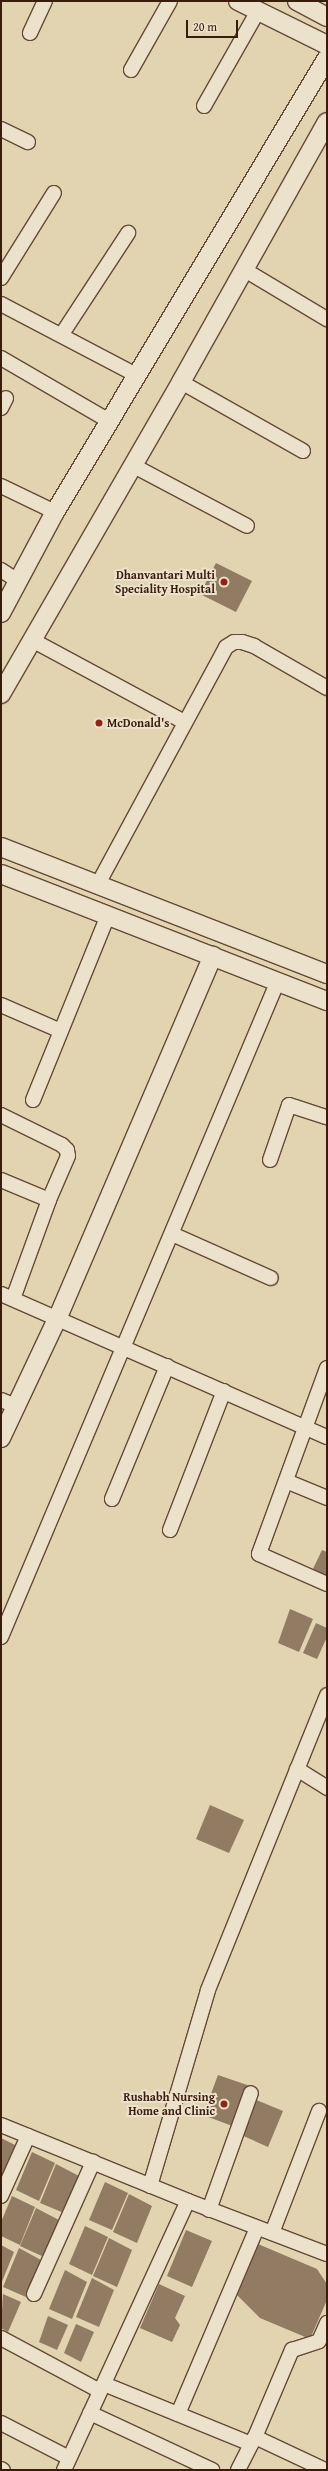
<!DOCTYPE html>
<html>
<head>
<meta charset="utf-8">
<style>
  body { margin:0 }
  #map { position:relative; width:328px; height:2471px; overflow:hidden; background:#e2d3b1; font-family:"Gentium Book Plus",serif }
  div>[style] { position:absolute }
  [style*='--x'] { left:calc(var(--x)*1px); top:calc(var(--y)*1px); width:calc(var(--w)*1px); rotate:calc(var(--a)*1deg) }
  .building>* { inset:0; background:#917b62 }
  .roads { filter:drop-shadow(1px 0 #644a36) drop-shadow(-1px 0 #644a36) drop-shadow(0 1px #644a36) drop-shadow(0 -1px #644a36) }
  .minor>* { height:14px; margin:-7px; padding:0 7px; transform-origin:7px; border-radius:7px; background:#ece2cc }
  .tertiary>* { height:18px; margin:-9px; padding:0 9px; transform-origin:9px; border-radius:9px; background:#ece2cc }
  .dots>* { width:11px; height:11px; translate:-50% -50%; box-sizing:border-box; border:2px solid #ece2cc; border-radius:50% }
  span { translate:-50% -50%; white-space:nowrap; text-align:center; line-height:1.15; -webkit-text-stroke:4px #ece2cc; paint-order:stroke }
  .poi-label { font-size:12px; color:#3a1c0d; font-weight:700 }
  .right { translate:-100% -50%; text-align:right }
  .left { translate:0 -50%; text-align:left }
  .frame { position:absolute; inset:0; border:2px solid #3a1c0d; pointer-events:none }
  .scale { position:absolute; left:186px; top:20px; width:52px; height:18px; box-sizing:border-box; border:2px solid #3a1c0d; border-top:0; padding-left:5px; font-size:12px; line-height:14px; white-space:nowrap; color:#3a1c0d; -webkit-text-stroke:3px #ece2cc; paint-order:stroke }
</style>
</head>
<body>
<div id="map">
  <div class="building">
    <div style="clip-path:polygon(216px 563px,252px 581px,236px 612px,200px 594px)"></div>
    <div style="clip-path:polygon(322px 1550px,327px 1552px,327px 1577px,312px 1571px)"></div>
    <div style="clip-path:polygon(290px 1609px,313px 1619px,299px 1652px,278px 1643px)"></div>
    <div style="clip-path:polygon(316px 1623px,327px 1628px,327px 1637px,317px 1659px,303px 1653px)"></div>
    <div style="clip-path:polygon(210px 1805px,244px 1820px,229px 1853px,196px 1839px)"></div>
    <div style="clip-path:polygon(218px 2075px,250px 2086px,235px 2127px,203px 2115px)"></div>
    <div style="clip-path:polygon(254px 2099px,283px 2111px,268px 2147px,239px 2134px)"></div>
    <div style="clip-path:polygon(1px 2138px,17px 2146px,1px 2186px)"></div>
    <div style="clip-path:polygon(32px 2152px,55px 2163px,39px 2201px,16px 2190px)"></div>
    <div style="clip-path:polygon(56px 2164px,79px 2176px,64px 2213px,40px 2203px)"></div>
    <div style="clip-path:polygon(105px 2182px,128px 2193px,112px 2230px,89px 2220px)"></div>
    <div style="clip-path:polygon(129px 2194px,152px 2206px,137px 2243px,113px 2232px)"></div>
    <div style="clip-path:polygon(12px 2196px,35px 2207px,20px 2245px,1px 2236px,1px 2222px)"></div>
    <div style="clip-path:polygon(36px 2208px,59px 2220px,44px 2257px,20px 2246px)"></div>
    <div style="clip-path:polygon(85px 2226px,108px 2237px,92px 2275px,69px 2264px)"></div>
    <div style="clip-path:polygon(186px 2230px,212px 2241px,192px 2287px,167px 2276px)"></div>
    <div style="clip-path:polygon(109px 2238px,132px 2250px,117px 2287px,93px 2276px)"></div>
    <div style="clip-path:polygon(258px 2244px,317px 2269px,327px 2284px,327px 2300px,310px 2339px,260px 2318px,237px 2295px)"></div>
    <div style="clip-path:polygon(1px 2245px,14px 2252px,1px 2284px)"></div>
    <div style="clip-path:polygon(19px 2248px,41px 2260px,26px 2297px,3px 2287px)"></div>
    <div style="clip-path:polygon(65px 2270px,87px 2282px,72px 2319px,49px 2309px)"></div>
    <div style="clip-path:polygon(92px 2278px,114px 2290px,99px 2327px,76px 2317px)"></div>
    <div style="clip-path:polygon(159px 2284px,185px 2296px,175px 2318px,180px 2325px,172px 2342px,140px 2328px)"></div>
    <div style="clip-path:polygon(3px 2294px,21px 2302px,8px 2332px,1px 2328px)"></div>
    <div style="clip-path:polygon(48px 2316px,68px 2325px,57px 2350px,39px 2342px)"></div>
    <div style="clip-path:polygon(76px 2324px,94px 2332px,81px 2362px,64px 2353px)"></div>
  </div>
  <div class="roads">
    <div class="minor">
      <div style="--x:30;--y:33;--w:35;--a:-65"></div>
      <div style="--x:131;--y:70;--w:79;--a:-60.5"></div>
      <div style="--x:204;--y:106;--w:109;--a:-60.4"></div>
      <div style="--x:1;--y:129;--w:30;--a:26"></div>
      <div style="--x:245;--y:270;--w:96;--a:30.9"></div>
      <div style="--x:1;--y:278;--w:100;--a:-58.1"></div>
      <div style="--x:1;--y:304;--w:153;--a:27.7"></div>
      <div style="--x:62;--y:334;--w:121;--a:-56.8"></div>
      <div style="--x:1;--y:358;--w:127;--a:30.2"></div>
      <div style="--x:181;--y:382;--w:140;--a:29.5"></div>
      <div style="--x:1;--y:408;--w:11;--a:-63"></div>
      <div style="--x:132;--y:465;--w:130;--a:27.9"></div>
      <div style="--x:1;--y:486;--w:60;--a:25.7"></div>
      <div style="--x:1;--y:570;--w:20;--a:33"></div>
      <div style="--x:32;--y:640;--w:173;--a:28.3"></div>
      <div style="--x:98;--y:884;--w:269;--a:-61.6"></div>
      <div style="--x:226;--y:647;--w:9;--a:-32"></div>
      <div style="--x:234;--y:642;--w:8;--a:0"></div>
      <div style="--x:242;--y:642;--w:13;--a:18"></div>
      <div style="--x:254;--y:646;--w:84;--a:29.9"></div>
      <div style="--x:1;--y:1005;--w:65;--a:23.4"></div>
      <div style="--x:33;--y:1100;--w:200;--a:-67.9"></div>
      <div style="--x:1;--y:1115;--w:68;--a:26.2"></div>
      <div style="--x:62;--y:1145;--w:7;--a:45"></div>
      <div style="--x:67;--y:1150;--w:6;--a:81"></div>
      <div style="--x:68;--y:1156;--w:48;--a:113.4"></div>
      <div style="--x:49;--y:1200;--w:105;--a:110"></div>
      <div style="--x:270;--y:1160;--w:58;--a:-70.9"></div>
      <div style="--x:289;--y:1105;--w:40;--a:18"></div>
      <div style="--x:1;--y:1180;--w:52;--a:22.6"></div>
      <div style="--x:172;--y:1234;--w:108;--a:24"></div>
      <div style="--x:1;--y:1294;--w:356;--a:23.7"></div>
      <div style="--x:327;--y:1368;--w:198;--a:110.1"></div>
      <div style="--x:259;--y:1554;--w:74;--a:23.8"></div>
      <div style="--x:1;--y:1400;--w:16;--a:22"></div>
      <div style="--x:286;--y:1481;--w:44;--a:22.5"></div>
      <div style="--x:112;--y:1499;--w:144;--a:-67.5"></div>
      <div style="--x:170;--y:1530;--w:149;--a:-68.8"></div>
      <div style="--x:1;--y:1637;--w:710;--a:-67.12"></div>
      <div style="--x:297;--y:1769;--w:36;--a:32"></div>
      <div style="--x:1;--y:2125;--w:202;--a:22.1"></div>
      <div style="--x:188;--y:2201;--w:149;--a:20.9"></div>
      <div style="--x:150;--y:2186;--w:204;--a:-73.5"></div>
      <div style="--x:208;--y:1990;--w:318;--a:-68"></div>
      <div style="--x:1;--y:2196;--w:66;--a:-65.8"></div>
      <div style="--x:209;--y:2210;--w:124;--a:-70.3"></div>
      <div style="--x:272;--y:2233;--w:131;--a:-68.9"></div>
      <div style="--x:34;--y:2294;--w:145;--a:-65.9"></div>
      <div style="--x:1;--y:2338;--w:112;--a:28.2"></div>
      <div style="--x:104;--y:2384;--w:159;--a:22.2"></div>
      <div style="--x:90;--y:2413;--w:135;--a:25"></div>
      <div style="--x:178;--y:2414;--w:202;--a:-67"></div>
      <div style="--x:1;--y:2423;--w:76;--a:27.2"></div>
      <div style="--x:255;--y:2437;--w:77;--a:25.2"></div>
      <div style="--x:1;--y:2469;--w:2;--a:27"></div>
      <div style="--x:64;--y:2470;--w:296;--a:-65.3"></div>
      <div style="--x:238;--y:2470;--w:37;--a:-63"></div>
      <div style="--x:255;--y:2437;--w:95;--a:-67"></div>
      <div style="--x:292;--y:2350;--w:28;--a:-18"></div>
      <div style="--x:319;--y:2341;--w:20;--a:-66"></div>
    </div>
    <div class="tertiary">
      <div style="--x:238;--y:1;--w:99;--a:26.3"></div>
      <div style="--x:297;--y:1;--w:34;--a:28"></div>
      <div style="--x:1;--y:613;--w:115;--a:-61.9"></div>
      <div style="--x:55;--y:512;--w:529;--a:-59.07"></div>
      <div style="--x:1;--y:694;--w:360;--a:-60"></div>
      <div style="--x:181;--y:382;--w:298;--a:-60.7"></div>
      <div style="--x:1;--y:847;--w:350;--a:21.3"></div>
      <div style="--x:1;--y:874;--w:350;--a:21.3"></div>
      <div style="--x:1;--y:1438;--w:134;--a:-64.8"></div>
      <div style="--x:58;--y:1317;--w:393;--a:-66.8"></div>
    </div>
  </div>
  <div class="dots">
    <div style="left:224px;top:582px;background:#8f2418"></div>
    <div style="left:99px;top:723px;background:#8f2418"></div>
    <div style="left:224px;top:2104px;background:#8f2418"></div>
  </div>
  <div class="poi-label">
    <span class="right" style="left:215px;top:582px">Dhanvantari Multi<br>Speciality Hospital</span>
    <span class="left" style="left:107px;top:723px">McDonald's</span>
    <span class="right" style="left:215px;top:2104px">Rushabh Nursing<br>Home and Clinic</span>
  </div>
  <div class="frame"></div>
  <div class="scale">20 m</div>
</div>
</body>
</html>
